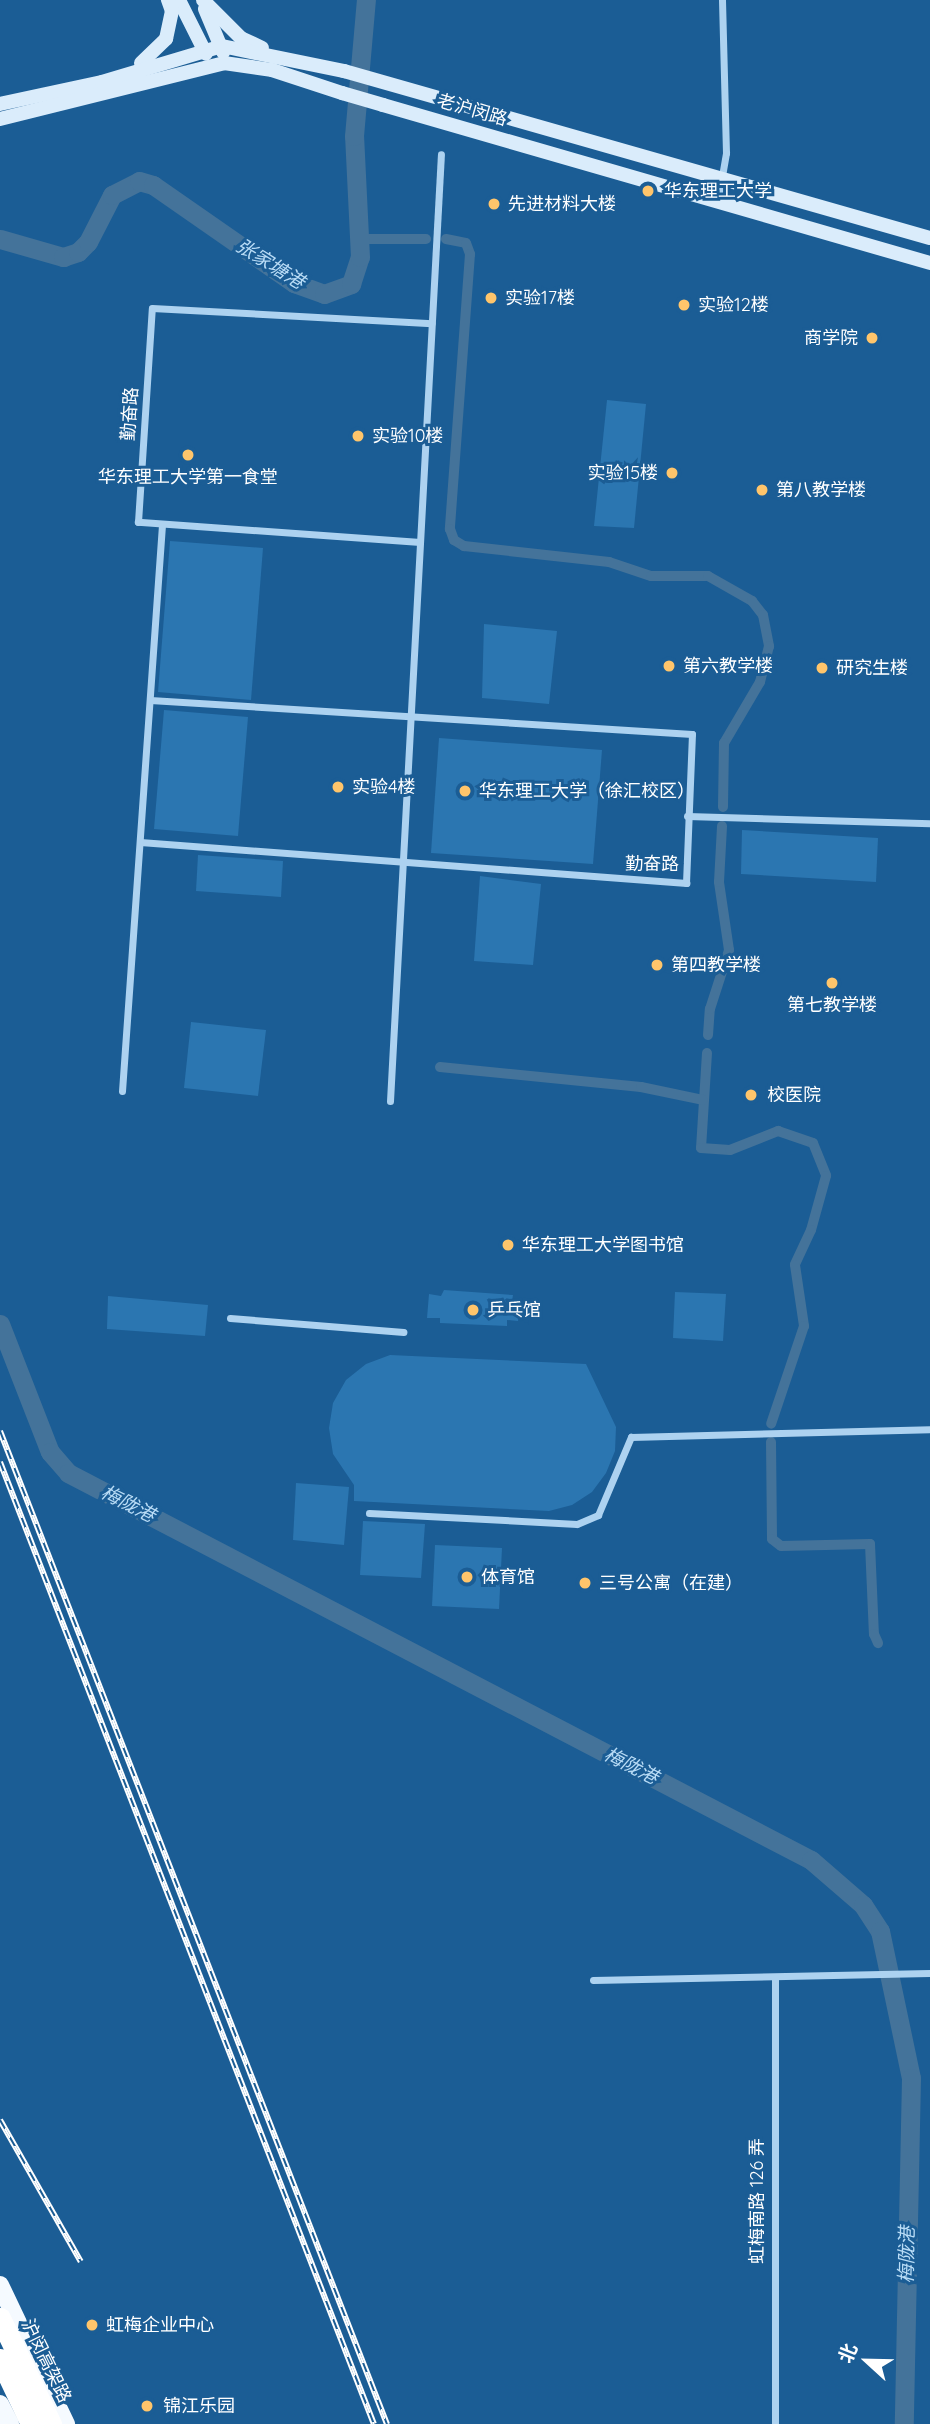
<!DOCTYPE html>
<html>
<head>
<meta charset="utf-8">
<style>
  body { margin:0 }
  #map { position:relative; width:930px; height:2424px; overflow:hidden; background:#1b5d95; font-family:Quicksand,"Noto Sans SC",sans-serif }
  div>[style] { position:absolute }
  [style*='--x'] { left:calc(var(--x)*1px); top:calc(var(--y)*1px); width:calc(var(--w)*1px); rotate:calc(var(--a)*1deg) }
  .green>* { inset:0; background:#2b76b1 }
  .canal>* { height:10px; margin:-5px; padding:0 5px; transform-origin:5px; border-radius:5px; background:#44739a }
  .river>* { height:19px; margin:-9.5px; padding:0 9.5px; transform-origin:9.5px; border-radius:9.5px; background:#44739a }
  .street>* { height:7px; margin:-3.5px; padding:0 3.5px; transform-origin:3.5px; border-radius:3.5px; background:#add2f0 }
  .secondary>* { height:14px; margin:-7px; padding:0 7px; transform-origin:7px; border-radius:7px; background:#daecfb }
  .primary>* { height:18px; margin:-9px; padding:0 9px; transform-origin:9px; border-radius:9px; background:#f5faff }
  .highway>* { height:21px; margin:-10.5px; padding:0 10.5px; transform-origin:10.5px; border-radius:10.5px; background:#fff }
  .rail>* { height:6px; margin-top:-3px; transform-origin:0; background:repeating-linear-gradient(90deg,#1b5d95 0 10px,#fff 0 20px); box-sizing:border-box; border-block:2px solid #fff }
  .secondary-bridge>* { height:14px; margin:-7px; padding:0 7px; transform-origin:7px; border-radius:7px; background:#daecfb }
  .highway-bridge>* { height:21px; margin:-10.5px; padding:0 10.5px; transform-origin:10.5px; border-radius:10.5px; background:#fff }
  .dots>* { width:19px; height:19px; translate:-50% -50%; box-sizing:border-box; border:4px solid #1b5d95; border-radius:50% }
  span { translate:-50% -50%; white-space:nowrap; text-align:center; line-height:1.15; -webkit-text-stroke:6px #1b5d95; paint-order:stroke }
  .street-label { font-size:18px; color:#fff }
  .poi-label { font-size:18px; color:#fff }
  .left { translate:0 -50%; text-align:left }
  .right { translate:-100% -50%; text-align:right }
  .water-label { font-size:19px; color:#b9dcf6; font-style:italic }
  .north { position:absolute; left:832px; top:2326px; width:70px; height:70px; -webkit-text-stroke:5px #1b5d95; paint-order:stroke; rotate:292deg; font-size:19px; font-weight:700; line-height:28px; text-align:center; color:#fff }
  .north::after { content:''; display:block; margin:auto; width:24px; height:32px; background:#fff; clip-path:polygon(50% 0,100% 100%,50% 72%,0 100%) }
</style>
</head>
<body>
<div id="map">
  <div class="green">
    <div style="clip-path:polygon(607px 400px,646px 404px,634px 528px,594px 526px)"></div>
    <div style="clip-path:polygon(170px 541px,263px 548px,251px 700px,158px 692px)"></div>
    <div style="clip-path:polygon(484px 624px,557px 631px,549px 704px,482px 698px)"></div>
    <div style="clip-path:polygon(164px 710px,248px 717px,238px 836px,154px 829px)"></div>
    <div style="clip-path:polygon(439px 738px,602px 750px,593px 864px,431px 853px)"></div>
    <div style="clip-path:polygon(742px 830px,878px 838px,876px 882px,741px 874px)"></div>
    <div style="clip-path:polygon(198px 855px,283px 861px,281px 897px,196px 891px)"></div>
    <div style="clip-path:polygon(480px 876px,541px 884px,533px 965px,474px 961px)"></div>
    <div style="clip-path:polygon(191px 1022px,266px 1030px,258px 1096px,184px 1088px)"></div>
    <div style="clip-path:polygon(444px 1290px,513px 1295px,512px 1301px,520px 1301px,518px 1321px,507px 1320px,507px 1326px,440px 1323px,440px 1318px,427px 1318px,429px 1294px,441px 1296px)"></div>
    <div style="clip-path:polygon(675px 1292px,726px 1294px,723px 1341px,673px 1338px)"></div>
    <div style="clip-path:polygon(108px 1296px,208px 1305px,205px 1336px,107px 1329px)"></div>
    <div style="clip-path:polygon(390px 1355px,586px 1364px,616px 1427px,615px 1451px,606px 1473px,592px 1492px,572px 1505px,549px 1511px,354px 1501px,354px 1485px,333px 1454px,329px 1428px,333px 1403px,346px 1380px,366px 1364px)"></div>
    <div style="clip-path:polygon(296px 1483px,349px 1487px,344px 1545px,293px 1540px)"></div>
    <div style="clip-path:polygon(363px 1521px,425px 1524px,421px 1578px,360px 1575px)"></div>
    <div style="clip-path:polygon(435px 1545px,502px 1548px,499px 1609px,432px 1606px)"></div>
  </div>
  <div class="canal">
    <div style="--x:359;--y:239;--w:67;--a:0"></div>
    <div style="--x:446;--y:239;--w:20;--a:11"></div>
    <div style="--x:466;--y:243;--w:12;--a:70"></div>
    <div style="--x:470;--y:254;--w:276;--a:94.2"></div>
    <div style="--x:450;--y:529;--w:12;--a:70"></div>
    <div style="--x:454;--y:540;--w:12;--a:31"></div>
    <div style="--x:464;--y:546;--w:146;--a:6.3"></div>
    <div style="--x:609;--y:562;--w:44;--a:18.4"></div>
    <div style="--x:651;--y:576;--w:57;--a:0"></div>
    <div style="--x:708;--y:576;--w:51;--a:29.6"></div>
    <div style="--x:752;--y:601;--w:18;--a:52"></div>
    <div style="--x:763;--y:615;--w:32;--a:79"></div>
    <div style="--x:769;--y:646;--w:37;--a:104"></div>
    <div style="--x:760;--y:682;--w:71;--a:120.5"></div>
    <div style="--x:724;--y:743;--w:64;--a:90.9"></div>
    <div style="--x:708;--y:1035;--w:26;--a:-86"></div>
    <div style="--x:710;--y:1009;--w:62;--a:-72.1"></div>
    <div style="--x:729;--y:950;--w:69;--a:-98.4"></div>
    <div style="--x:719;--y:882;--w:56;--a:-86.9"></div>
    <div style="--x:707;--y:1053;--w:95;--a:93.6"></div>
    <div style="--x:701;--y:1148;--w:29;--a:4"></div>
    <div style="--x:730;--y:1150;--w:52;--a:-21.6"></div>
    <div style="--x:778;--y:1131;--w:37;--a:19"></div>
    <div style="--x:813;--y:1143;--w:35;--a:68"></div>
    <div style="--x:826;--y:1176;--w:56;--a:105.5"></div>
    <div style="--x:811;--y:1230;--w:38;--a:115"></div>
    <div style="--x:795;--y:1265;--w:62;--a:81.6"></div>
    <div style="--x:804;--y:1326;--w:103;--a:108.6"></div>
    <div style="--x:440;--y:1067;--w:202;--a:5.7"></div>
    <div style="--x:641;--y:1087;--w:63;--a:11.8"></div>
    <div style="--x:771;--y:1442;--w:97;--a:89.4"></div>
    <div style="--x:772;--y:1539;--w:11;--a:38"></div>
    <div style="--x:781;--y:1546;--w:89;--a:-1.3"></div>
    <div style="--x:870;--y:1544;--w:90;--a:87.5"></div>
    <div style="--x:874;--y:1634;--w:10;--a:66"></div>
  </div>
  <div class="river">
    <div style="--x:0;--y:239;--w:66;--a:15.9"></div>
    <div style="--x:63;--y:257;--w:16;--a:-18"></div>
    <div style="--x:78;--y:252;--w:14;--a:-45"></div>
    <div style="--x:88;--y:242;--w:53;--a:-62.9"></div>
    <div style="--x:112;--y:195;--w:30;--a:-27"></div>
    <div style="--x:139;--y:181;--w:15;--a:16"></div>
    <div style="--x:153;--y:185;--w:172;--a:34.8"></div>
    <div style="--x:294;--y:283;--w:32;--a:20"></div>
    <div style="--x:324;--y:294;--w:29;--a:-20"></div>
    <div style="--x:351;--y:284;--w:28;--a:-72"></div>
    <div style="--x:360;--y:257;--w:121;--a:-92.8"></div>
    <div style="--x:354;--y:136;--w:137;--a:-85"></div>
    <div style="--x:0;--y:1324;--w:137;--a:68.7"></div>
    <div style="--x:50;--y:1452;--w:28;--a:49"></div>
    <div style="--x:68;--y:1473;--w:838;--a:27.51"></div>
    <div style="--x:811;--y:1860;--w:69;--a:40.9"></div>
    <div style="--x:863;--y:1905;--w:31;--a:57"></div>
    <div style="--x:880;--y:1931;--w:150;--a:78.1"></div>
    <div style="--x:911;--y:2078;--w:346;--a:91.2"></div>
  </div>
  <div class="street">
    <div style="--x:718;--y:199;--w:47;--a:-80.1"></div>
    <div style="--x:726;--y:153;--w:153;--a:-91.5"></div>
    <div style="--x:420;--y:542;--w:283;--a:-175.9"></div>
    <div style="--x:138;--y:522;--w:214;--a:-86.3"></div>
    <div style="--x:152;--y:308;--w:280;--a:3.1"></div>
    <div style="--x:687;--y:816;--w:243;--a:1.7"></div>
    <div style="--x:140;--y:842;--w:548;--a:4.29"></div>
    <div style="--x:686;--y:883;--w:149;--a:-87.7"></div>
    <div style="--x:692;--y:734;--w:543;--a:-176.41"></div>
    <div style="--x:122;--y:1091;--w:568;--a:-85.96"></div>
    <div style="--x:390;--y:1101;--w:948;--a:-86.92"></div>
    <div style="--x:230;--y:1318;--w:174;--a:4.6"></div>
    <div style="--x:369;--y:1513;--w:208;--a:3"></div>
    <div style="--x:577;--y:1524;--w:23;--a:-23"></div>
    <div style="--x:598;--y:1515;--w:85;--a:-67.1"></div>
    <div style="--x:631;--y:1437;--w:299;--a:-1.5"></div>
    <div style="--x:593;--y:1980;--w:337;--a:-1.2"></div>
    <div style="--x:775;--y:2424;--w:446;--a:-90"></div>
  </div>
  <div class="secondary">
    <div style="--x:179;--y:0;--w:60;--a:63.4"></div>
    <div style="--x:203;--y:0;--w:54;--a:45"></div>
    <div style="--x:241;--y:38;--w:23;--a:25"></div>
    <div style="--x:205;--y:9;--w:47;--a:67.3"></div>
    <div style="--x:141;--y:63;--w:35;--a:-44"></div>
    <div style="--x:166;--y:39;--w:29;--a:-78"></div>
    <div style="--x:172;--y:11;--w:12;--a:-110"></div>
    <div style="--x:0;--y:104;--w:104;--a:-12.2"></div>
    <div style="--x:102;--y:82;--w:125;--a:-16.7"></div>
    <div style="--x:222;--y:46;--w:125;--a:11.6"></div>
    <div style="--x:344;--y:71;--w:609;--a:15.91"></div>
    <div style="--x:383;--y:105;--w:569;--a:16.11"></div>
    <div style="--x:0;--y:119;--w:231;--a:-14"></div>
    <div style="--x:224;--y:63;--w:49;--a:8.3"></div>
    <div style="--x:272;--y:70;--w:74;--a:18.2"></div>
  </div>
  <div class="primary">
    <div style="--x:0;--y:2285;--w:154;--a:64.6"></div>
    <div style="--x:0;--y:2404;--w:22;--a:63"></div>
  </div>
  <div class="highway">
    <div style="--x:0;--y:2318;--w:118;--a:64.3"></div>
  </div>
  <div class="rail">
    <div style="--x:0;--y:1431;--w:1066;--a:68.71"></div>
    <div style="--x:0;--y:1462;--w:1032;--a:68.76"></div>
    <div style="--x:0;--y:2120;--w:163;--a:60.3"></div>
  </div>
  <div class="secondary-bridge">
    <div style="--x:342;--y:93;--w:43;--a:16.3"></div>
  </div>
  <div class="highway-bridge">
    <div style="--x:0;--y:2359;--w:72;--a:64.5"></div>
  </div>
  <div class="dots">
    <div style="left:648px;top:191px;background:#ffc56b"></div>
    <div style="left:494px;top:204px;background:#ffc56b"></div>
    <div style="left:491px;top:298px;background:#ffc56b"></div>
    <div style="left:684px;top:305px;background:#ffc56b"></div>
    <div style="left:872px;top:338px;background:#ffc56b"></div>
    <div style="left:358px;top:436px;background:#ffc56b"></div>
    <div style="left:188px;top:455px;background:#ffc56b"></div>
    <div style="left:672px;top:473px;background:#ffc56b"></div>
    <div style="left:762px;top:490px;background:#ffc56b"></div>
    <div style="left:669px;top:666px;background:#ffc56b"></div>
    <div style="left:822px;top:668px;background:#ffc56b"></div>
    <div style="left:338px;top:787px;background:#ffc56b"></div>
    <div style="left:465px;top:791px;background:#ffc56b"></div>
    <div style="left:657px;top:965px;background:#ffc56b"></div>
    <div style="left:832px;top:983px;background:#ffc56b"></div>
    <div style="left:751px;top:1095px;background:#ffc56b"></div>
    <div style="left:508px;top:1245px;background:#ffc56b"></div>
    <div style="left:473px;top:1310px;background:#ffc56b"></div>
    <div style="left:467px;top:1577px;background:#ffc56b"></div>
    <div style="left:585px;top:1583px;background:#ffc56b"></div>
    <div style="left:92px;top:2325px;background:#ffc56b"></div>
    <div style="left:147px;top:2406px;background:#ffc56b"></div>
  </div>
  <div class="street-label">
    <span style="left:472px;top:110px;rotate:16deg">老沪闵路</span>
    <span style="left:130px;top:414px;rotate:-86deg">勤奋路</span>
    <span style="left:652px;top:864px">勤奋路</span>
    <span style="left:757px;top:2201px;rotate:-90deg">虹梅南路 126 弄</span>
    <span style="left:46px;top:2361px;rotate:64deg">沪闵高架路</span>
  </div>
  <div class="poi-label">
    <span class="left" style="left:664px;top:191px">华东理工大学</span>
    <span class="left" style="left:508px;top:204px">先进材料大楼</span>
    <span class="left" style="left:505px;top:298px">实验17楼</span>
    <span class="left" style="left:698px;top:305px">实验12楼</span>
    <span class="right" style="left:858px;top:338px">商学院</span>
    <span class="left" style="left:372px;top:436px">实验10楼</span>
    <span class="right" style="left:658px;top:473px">实验15楼</span>
    <span style="left:188px;top:477px">华东理工大学第一食堂</span>
    <span class="left" style="left:776px;top:490px">第八教学楼</span>
    <span class="left" style="left:683px;top:666px">第六教学楼</span>
    <span class="left" style="left:836px;top:668px">研究生楼</span>
    <span class="left" style="left:352px;top:787px">实验4楼</span>
    <span class="left" style="left:479px;top:791px">华东理工大学（徐汇校区）</span>
    <span class="left" style="left:671px;top:965px">第四教学楼</span>
    <span style="left:832px;top:1005px">第七教学楼</span>
    <span class="left" style="left:767px;top:1095px">校医院</span>
    <span class="left" style="left:522px;top:1245px">华东理工大学图书馆</span>
    <span class="left" style="left:487px;top:1310px">乒乓馆</span>
    <span class="left" style="left:481px;top:1577px">体育馆</span>
    <span class="left" style="left:599px;top:1583px">三号公寓（在建）</span>
    <span class="left" style="left:106px;top:2325px">虹梅企业中心</span>
    <span class="left" style="left:163px;top:2406px">锦江乐园</span>
  </div>
  <div class="water-label">
    <span style="left:270px;top:264px;rotate:32deg">张家塘港</span>
    <span style="left:128px;top:1504px;rotate:27deg">梅陇港</span>
    <span style="left:631px;top:1766px;rotate:27deg">梅陇港</span>
    <span style="left:907px;top:2255px;rotate:-89deg">梅陇港</span>
  </div>
  <div class="north">北</div>
</div>
</body>
</html>
